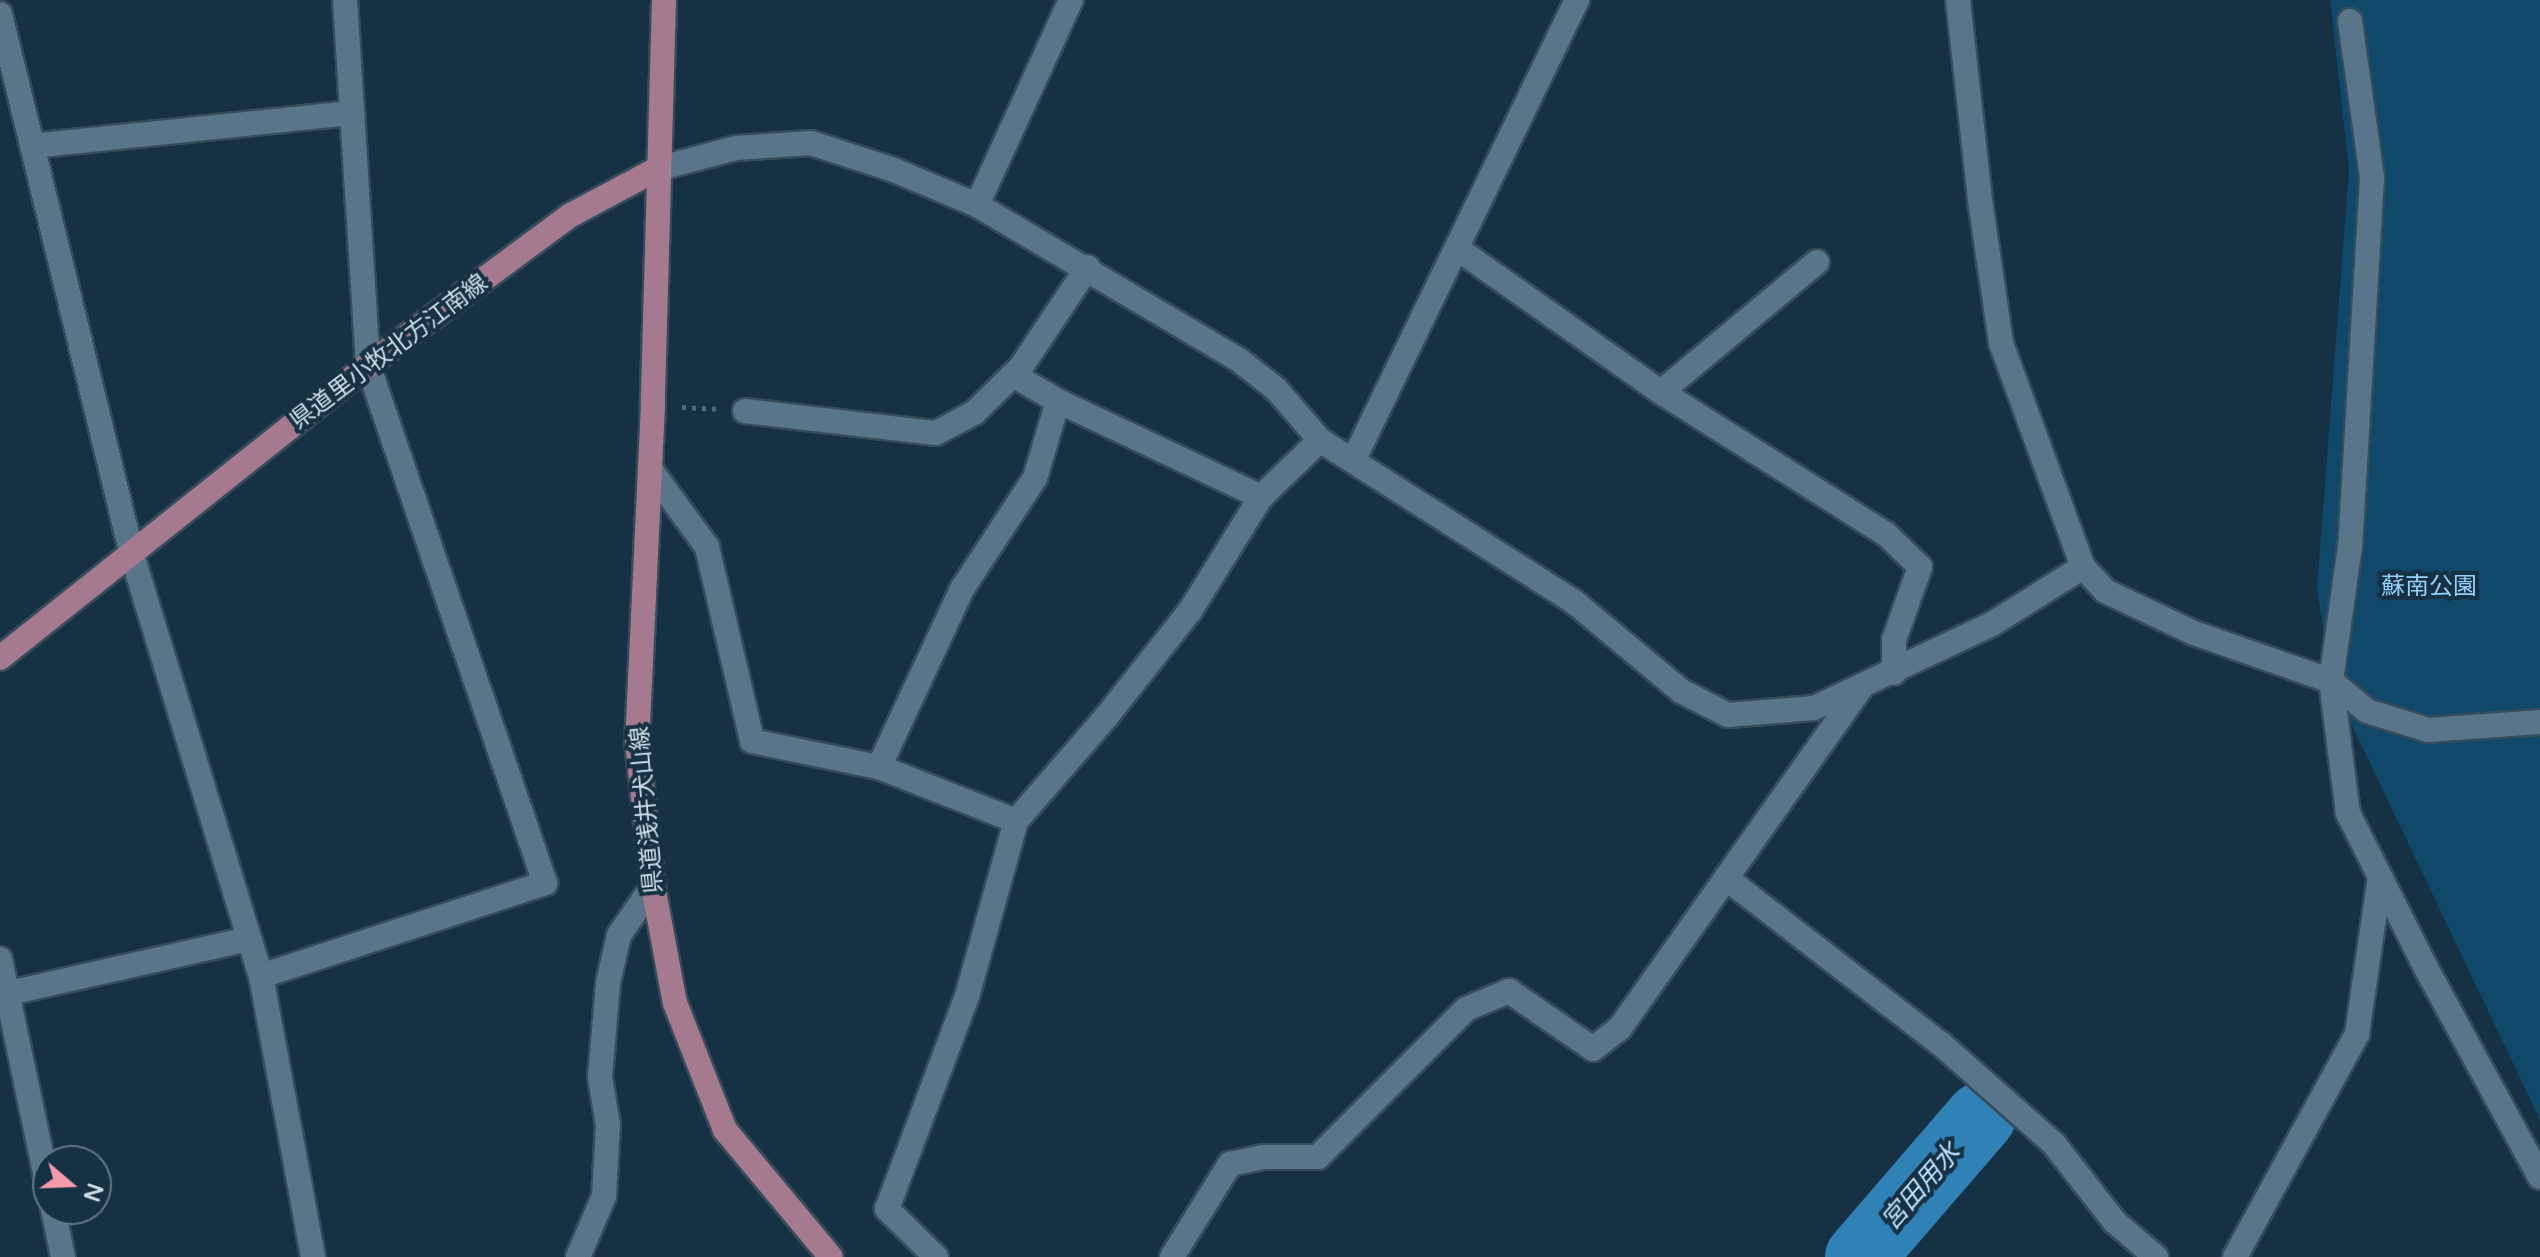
<!DOCTYPE html>
<html>
<head>
<meta charset="utf-8">
<style>
  body { margin:0 }
  #map { position:relative; width:2540px; height:1257px; overflow:hidden; background:#163143; font-family:"Varela Round","Noto Sans JP",sans-serif }
  div>[style] { position:absolute }
  [style*='--x'] { left:calc(var(--x)*1px); top:calc(var(--y)*1px); width:calc(var(--w)*1px); rotate:calc(var(--a)*1deg) }
  .green>* { inset:0; background:#104869 }
  .river>* { height:70px; margin:-35px; padding:0 35px; transform-origin:35px; border-radius:35px; background:#3082b6 }
  .path>* { height:5px; margin-top:-2.5px; transform-origin:0; background:repeating-linear-gradient(90deg,#4f6777 0 4px,transparent 0 10px) }
  .roads { filter:drop-shadow(2px 0 #364c5b) drop-shadow(-2px 0 #364c5b) drop-shadow(0 2px #364c5b) drop-shadow(0 -2px #364c5b) }
  .minor>* { height:24px; margin:-12px; padding:0 12px; transform-origin:12px; border-radius:12px; background:#59758a }
  .major>* { height:24px; margin:-12px; padding:0 12px; transform-origin:12px; border-radius:12px; background:#a67a8e }
  span { translate:-50% -50%; white-space:nowrap; text-align:center; line-height:1.15; -webkit-text-stroke:8px #163143; paint-order:stroke }
  .street-label { font-size:24px; color:#cfdfea }
  .park-label { font-size:24px; color:#95d0fa }
  .water-label { font-size:26px; color:#bce2ff; font-style:italic }
  .north { position:absolute; left:32px; top:1145px; width:80px; height:80px; box-sizing:border-box; background:#163143; border:2px solid #607786; border-radius:50%; rotate:109deg; font-size:22px; font-weight:700; line-height:32px; text-align:center; color:#cfdfea }
  .north::after { content:''; display:block; margin:auto; width:28px; height:36px; background:#f39aab; clip-path:polygon(50% 0,100% 100%,50% 72%,0 100%) }
</style>
</head>
<body>
<div id="map">
  <div class="green">
    <div style="clip-path:polygon(2330px 0,2540px 0,2540px 1120px,2331px 681px,2317px 588px,2349px 170px)"></div>
  </div>
  <div class="river">
    <div style="--x:1860;--y:1257;--w:185;--a:-49.2"></div>
  </div>
  <div class="path">
    <div style="--x:682;--y:407;--w:34;--a:3"></div>
  </div>
  <div class="roads">
    <div class="minor">
      <div style="--x:1958;--y:0;--w:208;--a:83.7"></div>
      <div style="--x:1981;--y:207;--w:137;--a:81.6"></div>
      <div style="--x:2001;--y:343;--w:239;--a:69.9"></div>
      <div style="--x:2083;--y:567;--w:33;--a:47"></div>
      <div style="--x:2105;--y:591;--w:98;--a:25.3"></div>
      <div style="--x:2194;--y:633;--w:145;--a:19.3"></div>
      <div style="--x:2331;--y:681;--w:47;--a:39.8"></div>
      <div style="--x:2367;--y:711;--w:64;--a:17.3"></div>
      <div style="--x:2428;--y:730;--w:112;--a:-4.1"></div>
      <div style="--x:0;--y:14;--w:557;--a:76.29"></div>
      <div style="--x:132;--y:555;--w:440;--a:73"></div>
      <div style="--x:261;--y:976;--w:286;--a:79.5"></div>
      <div style="--x:2350;--y:21;--w:159;--a:82"></div>
      <div style="--x:2372;--y:178;--w:369;--a:93.4"></div>
      <div style="--x:2350;--y:546;--w:136;--a:98"></div>
      <div style="--x:2331;--y:681;--w:133;--a:82.7"></div>
      <div style="--x:2348;--y:813;--w:174;--a:63.3"></div>
      <div style="--x:2426;--y:968;--w:238;--a:61.4"></div>
      <div style="--x:32;--y:146;--w:322;--a:-5.9"></div>
      <div style="--x:657;--y:169;--w:82;--a:-14.9"></div>
      <div style="--x:736;--y:148;--w:75;--a:-3.8"></div>
      <div style="--x:811;--y:143;--w:87;--a:18"></div>
      <div style="--x:894;--y:170;--w:90;--a:22.9"></div>
      <div style="--x:977;--y:205;--w:304;--a:30.6"></div>
      <div style="--x:1239;--y:360;--w:47;--a:38.1"></div>
      <div style="--x:1276;--y:389;--w:67;--a:49.2"></div>
      <div style="--x:1320;--y:440;--w:300;--a:32.5"></div>
      <div style="--x:1573;--y:601;--w:141;--a:39.8"></div>
      <div style="--x:1681;--y:691;--w:53;--a:27.1"></div>
      <div style="--x:1728;--y:715;--w:86;--a:-4.7"></div>
      <div style="--x:1814;--y:708;--w:197;--a:-25.3"></div>
      <div style="--x:1992;--y:624;--w:107;--a:-32.1"></div>
      <div style="--x:977;--y:205;--w:226;--a:-65.4"></div>
      <div style="--x:1458;--y:249;--w:248;--a:35.2"></div>
      <div style="--x:1661;--y:392;--w:266;--a:32.3"></div>
      <div style="--x:1886;--y:534;--w:47;--a:44.1"></div>
      <div style="--x:1920;--y:567;--w:77;--a:109.6"></div>
      <div style="--x:1894;--y:640;--w:33;--a:90"></div>
      <div style="--x:1013;--y:375;--w:52;--a:30"></div>
      <div style="--x:1058;--y:401;--w:225;--a:25.3"></div>
      <div style="--x:1661;--y:392;--w:203;--a:-39.8"></div>
      <div style="--x:745;--y:411;--w:192;--a:6.6"></div>
      <div style="--x:936;--y:433;--w:43;--a:-27.8"></div>
      <div style="--x:974;--y:413;--w:66;--a:-44.4"></div>
      <div style="--x:1021;--y:367;--w:120;--a:-56.2"></div>
      <div style="--x:1353;--y:461;--w:513;--a:-64.08"></div>
      <div style="--x:650;--y:469;--w:97;--a:53.8"></div>
      <div style="--x:707;--y:547;--w:199;--a:76.9"></div>
      <div style="--x:752;--y:741;--w:130;--a:11.6"></div>
      <div style="--x:879;--y:767;--w:147;--a:21.5"></div>
      <div style="--x:879;--y:767;--w:196;--a:-65"></div>
      <div style="--x:962;--y:589;--w:133;--a:-56.7"></div>
      <div style="--x:1035;--y:478;--w:80;--a:-73.4"></div>
      <div style="--x:1726;--y:878;--w:272;--a:37.7"></div>
      <div style="--x:1941;--y:1044;--w:151;--a:41.5"></div>
      <div style="--x:2054;--y:1144;--w:99;--a:52"></div>
      <div style="--x:2115;--y:1222;--w:54;--a:40.5"></div>
      <div style="--x:0;--y:959;--w:232;--a:78.1"></div>
      <div style="--x:261;--y:976;--w:299;--a:-18.1"></div>
      <div style="--x:545;--y:883;--w:547;--a:-108.87"></div>
      <div style="--x:368;--y:365;--w:366;--a:-93.6"></div>
      <div style="--x:0;--y:995;--w:254;--a:-12.7"></div>
      <div style="--x:53;--y:1209;--w:49;--a:78.2"></div>
      <div style="--x:578;--y:1257;--w:66;--a:-66.9"></div>
      <div style="--x:604;--y:1196;--w:71;--a:-86.8"></div>
      <div style="--x:608;--y:1125;--w:49;--a:-99.5"></div>
      <div style="--x:600;--y:1077;--w:94;--a:-85.1"></div>
      <div style="--x:608;--y:983;--w:49;--a:-77.1"></div>
      <div style="--x:619;--y:935;--w:60;--a:-55.2"></div>
      <div style="--x:936;--y:1257;--w:69;--a:-135.6"></div>
      <div style="--x:887;--y:1209;--w:231;--a:-69.4"></div>
      <div style="--x:968;--y:993;--w:179;--a:-74.4"></div>
      <div style="--x:1016;--y:821;--w:139;--a:-49.1"></div>
      <div style="--x:1107;--y:716;--w:134;--a:-51.7"></div>
      <div style="--x:1190;--y:611;--w:134;--a:-58.1"></div>
      <div style="--x:1261;--y:497;--w:82;--a:-44"></div>
      <div style="--x:1172;--y:1257;--w:110;--a:-58.1"></div>
      <div style="--x:1230;--y:1164;--w:34;--a:-12"></div>
      <div style="--x:1263;--y:1157;--w:55;--a:0"></div>
      <div style="--x:1318;--y:1157;--w:209;--a:-45"></div>
      <div style="--x:1466;--y:1009;--w:47;--a:-22.7"></div>
      <div style="--x:1509;--y:991;--w:102;--a:34.6"></div>
      <div style="--x:1593;--y:1049;--w:34;--a:-38"></div>
      <div style="--x:1620;--y:1028;--w:415;--a:-54.7"></div>
      <div style="--x:2235;--y:1257;--w:254;--a:-61.3"></div>
      <div style="--x:2357;--y:1034;--w:159;--a:-81.7"></div>
    </div>
    <div class="major">
      <div style="--x:664;--y:0;--w:405;--a:91.6"></div>
      <div style="--x:653;--y:405;--w:337;--a:92.7"></div>
      <div style="--x:637;--y:742;--w:145;--a:83.7"></div>
      <div style="--x:653;--y:886;--w:119;--a:79.4"></div>
      <div style="--x:675;--y:1003;--w:136;--a:68.5"></div>
      <div style="--x:725;--y:1130;--w:165;--a:50.2"></div>
      <div style="--x:0;--y:658;--w:470;--a:-38.5"></div>
      <div style="--x:368;--y:365;--w:252;--a:-36.5"></div>
      <div style="--x:571;--y:215;--w:98;--a:-28.1"></div>
    </div>
  </div>
  <div class="street-label">
    <span style="left:389px;top:352px;rotate:-37deg">県道里小牧北方江南線</span>
    <span style="left:647px;top:810px;rotate:-95deg">県道浅井犬山線</span>
  </div>
  <div class="park-label">
    <span style="left:2429px;top:587px">蘇南公園</span>
  </div>
  <div class="water-label">
    <span style="left:1921px;top:1187px;rotate:-49deg">宮田用水</span>
  </div>
  <div class="north">N</div>
</div>
</body>
</html>
